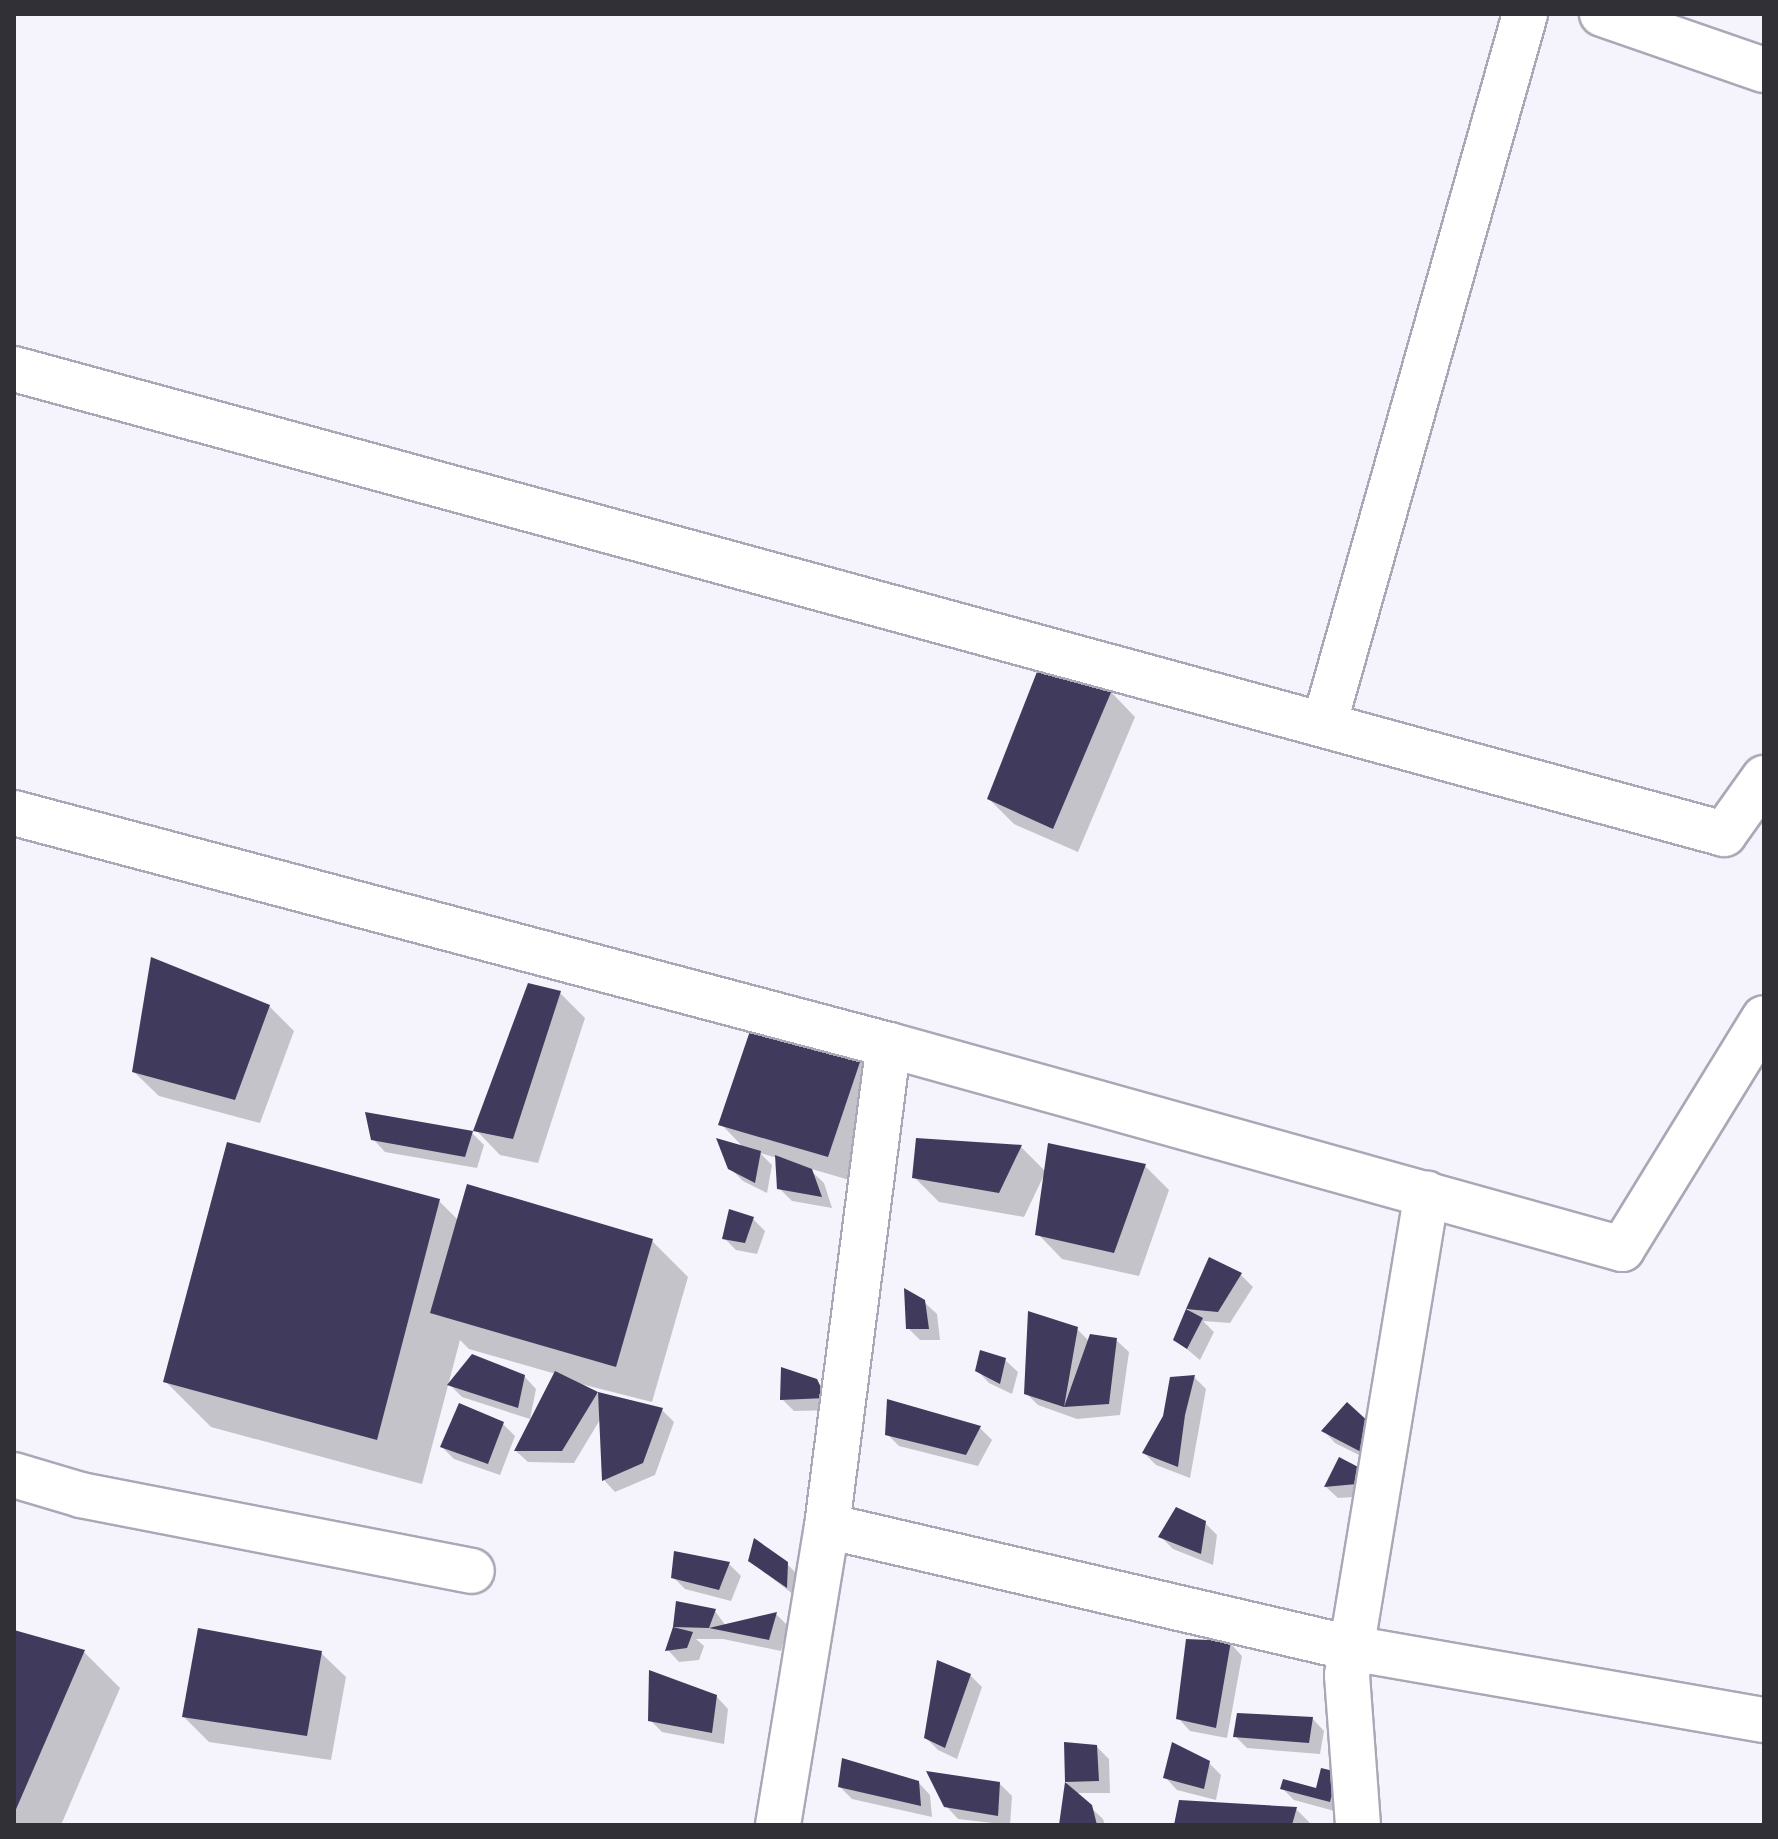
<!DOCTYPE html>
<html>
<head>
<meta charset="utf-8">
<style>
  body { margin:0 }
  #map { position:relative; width:1778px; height:1839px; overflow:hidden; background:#f5f4fd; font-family:"Source Serif 4",serif }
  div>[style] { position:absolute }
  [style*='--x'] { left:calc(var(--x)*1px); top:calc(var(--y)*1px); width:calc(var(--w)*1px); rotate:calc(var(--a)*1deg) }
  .shadow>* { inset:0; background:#0003 }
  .building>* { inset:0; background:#403b5c }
  .roads { filter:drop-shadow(2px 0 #a9a8b6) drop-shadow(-2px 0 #a9a8b6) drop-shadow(0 2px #a9a8b6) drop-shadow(0 -2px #a9a8b6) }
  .street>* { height:44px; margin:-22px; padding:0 22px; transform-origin:22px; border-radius:22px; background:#fff }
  span { translate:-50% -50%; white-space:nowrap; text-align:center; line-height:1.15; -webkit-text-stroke:8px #fff; paint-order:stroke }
  .frame { position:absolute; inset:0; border:16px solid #313036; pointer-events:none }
</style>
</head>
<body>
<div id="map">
  <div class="shadow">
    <div style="clip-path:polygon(1111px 692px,1135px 717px,1078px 852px,1014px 824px,989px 799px)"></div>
    <div style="clip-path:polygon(560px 993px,585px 1018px,538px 1163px,500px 1155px,476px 1130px)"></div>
    <div style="clip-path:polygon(269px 1006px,294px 1031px,260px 1123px,159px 1096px,134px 1072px)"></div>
    <div style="clip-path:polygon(861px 1057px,886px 1082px,853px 1181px,808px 1168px,824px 1183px,832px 1208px,792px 1201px,779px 1188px,777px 1158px,760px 1153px,772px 1165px,767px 1193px,743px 1181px,730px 1168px,745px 1149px,721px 1124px)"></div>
    <div style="clip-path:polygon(472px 1133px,484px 1145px,477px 1168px,385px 1152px,373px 1139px)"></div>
    <div style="clip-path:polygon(918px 1140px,1021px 1147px,1046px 1172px,1145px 1166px,1169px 1190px,1139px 1276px,1062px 1259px,1038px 1234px,1045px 1173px,1024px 1217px,939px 1202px,914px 1177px)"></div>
    <div style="clip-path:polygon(439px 1201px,459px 1221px,652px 1241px,688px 1277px,652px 1402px,573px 1382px,598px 1394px,662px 1410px,674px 1422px,655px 1475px,615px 1492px,604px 1480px,601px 1418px,574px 1463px,528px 1462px,516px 1451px,556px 1374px,469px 1349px,460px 1340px,422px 1484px,211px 1427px,165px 1381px)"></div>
    <div style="clip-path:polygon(753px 1219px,765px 1231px,757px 1254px,736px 1250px,724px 1238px)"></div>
    <div style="clip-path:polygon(1210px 1260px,1241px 1275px,1253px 1287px,1230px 1323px,1203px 1321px,1214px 1332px,1200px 1360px,1176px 1340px)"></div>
    <div style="clip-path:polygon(924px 1302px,937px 1314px,940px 1340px,920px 1340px,908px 1328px)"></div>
    <div style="clip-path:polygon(1077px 1329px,1089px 1341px,1116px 1340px,1129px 1352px,1120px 1415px,1077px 1419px,1038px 1405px,1026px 1393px)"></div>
    <div style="clip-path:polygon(1005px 1360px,1018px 1372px,1012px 1394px,989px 1383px,977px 1370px)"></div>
    <div style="clip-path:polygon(524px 1376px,536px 1389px,530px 1419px,462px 1397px,450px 1385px)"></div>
    <div style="clip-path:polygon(1194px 1377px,1206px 1389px,1190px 1478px,1156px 1465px,1144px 1453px)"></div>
    <div style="clip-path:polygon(816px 1381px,829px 1393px,836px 1410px,794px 1411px,782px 1399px)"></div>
    <div style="clip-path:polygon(1347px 1405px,1375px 1463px,1335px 1443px,1324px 1431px)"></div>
    <div style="clip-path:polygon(503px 1424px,515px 1436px,500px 1475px,454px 1459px,442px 1447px)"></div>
    <div style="clip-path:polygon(980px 1428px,992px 1440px,978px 1466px,899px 1446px,887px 1434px)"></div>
    <div style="clip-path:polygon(1340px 1459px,1369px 1496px,1338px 1498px,1326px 1487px)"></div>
    <div style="clip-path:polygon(1205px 1523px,1217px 1535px,1213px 1565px,1173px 1549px,1161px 1537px)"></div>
    <div style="clip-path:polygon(750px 1561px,786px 1563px,799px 1576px,798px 1598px)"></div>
    <div style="clip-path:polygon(729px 1564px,741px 1576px,731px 1601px,685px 1589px,673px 1577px)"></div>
    <div style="clip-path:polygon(678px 1603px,715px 1611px,726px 1626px,776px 1614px,788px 1626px,781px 1651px,723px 1639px,696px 1639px,704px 1646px,699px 1660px,679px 1662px,668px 1650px)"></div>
    <div style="clip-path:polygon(14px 1632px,84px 1652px,120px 1688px,61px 1825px,14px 1825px)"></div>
    <div style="clip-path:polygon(1230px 1643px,1242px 1656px,1227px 1738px,1190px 1731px,1178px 1718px)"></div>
    <div style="clip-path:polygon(321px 1653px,346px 1677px,331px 1760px,209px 1742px,184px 1717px)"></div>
    <div style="clip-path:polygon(970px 1675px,982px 1687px,957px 1759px,938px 1750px,926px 1738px)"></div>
    <div style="clip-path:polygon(716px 1696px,728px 1709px,724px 1744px,662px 1732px,650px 1720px)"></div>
    <div style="clip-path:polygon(1312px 1718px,1324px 1731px,1320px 1754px,1247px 1748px,1235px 1736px)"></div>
    <div style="clip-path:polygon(1066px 1744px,1096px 1746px,1109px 1759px,1110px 1793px,1075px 1793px,1103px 1819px,1105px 1825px,1061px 1825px,1067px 1782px)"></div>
    <div style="clip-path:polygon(1209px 1763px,1221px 1775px,1216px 1800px,1177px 1790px,1165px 1777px)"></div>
    <div style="clip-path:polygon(1337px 1774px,1342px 1813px,1294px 1800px,1282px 1788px,1317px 1790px)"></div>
    <div style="clip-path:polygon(918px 1782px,930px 1795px,932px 1817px,852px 1799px,840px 1787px)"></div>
    <div style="clip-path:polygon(1000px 1784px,1012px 1796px,1010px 1825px,958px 1819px,946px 1806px)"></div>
    <div style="clip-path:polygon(1296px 1809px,1312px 1825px,1176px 1825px)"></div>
  </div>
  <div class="building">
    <div style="clip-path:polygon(1042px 659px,1112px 690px,1053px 829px,987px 799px)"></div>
    <div style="clip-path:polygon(151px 957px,270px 1005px,235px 1100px,132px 1072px)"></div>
    <div style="clip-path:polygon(528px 983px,561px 991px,513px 1139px,473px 1131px)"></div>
    <div style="clip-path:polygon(752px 1025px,862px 1056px,828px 1157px,718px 1125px)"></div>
    <div style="clip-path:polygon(365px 1112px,473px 1131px,465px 1157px,371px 1140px)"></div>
    <div style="clip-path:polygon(716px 1138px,761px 1151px,755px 1183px,728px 1169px)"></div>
    <div style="clip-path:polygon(916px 1138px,1022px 1145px,999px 1193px,912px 1178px)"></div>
    <div style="clip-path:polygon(227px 1142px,440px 1199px,377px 1440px,163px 1382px)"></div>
    <div style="clip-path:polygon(1048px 1143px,1146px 1164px,1114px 1253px,1035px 1235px)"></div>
    <div style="clip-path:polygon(775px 1155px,812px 1169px,822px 1197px,777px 1189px)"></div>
    <div style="clip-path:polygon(467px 1184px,653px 1239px,616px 1367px,430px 1313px)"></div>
    <div style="clip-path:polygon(729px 1209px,754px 1217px,745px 1243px,722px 1239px)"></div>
    <div style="clip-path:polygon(1209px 1257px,1242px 1273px,1218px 1312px,1186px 1309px)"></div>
    <div style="clip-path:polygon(904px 1288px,925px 1300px,929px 1329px,906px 1329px)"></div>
    <div style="clip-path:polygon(1186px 1309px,1203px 1318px,1187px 1349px,1173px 1340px)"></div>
    <div style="clip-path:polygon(1028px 1311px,1078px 1327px,1064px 1407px,1090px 1334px,1117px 1338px,1109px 1404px,1064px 1407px,1024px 1394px)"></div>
    <div style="clip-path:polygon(980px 1350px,1006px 1358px,1000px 1384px,975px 1371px)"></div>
    <div style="clip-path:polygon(472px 1354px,525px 1375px,518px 1408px,447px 1385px)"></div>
    <div style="clip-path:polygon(781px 1367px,817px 1379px,826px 1398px,780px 1400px)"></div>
    <div style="clip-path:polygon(555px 1371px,598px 1392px,663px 1408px,643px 1463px,602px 1481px,598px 1392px,562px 1451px,514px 1451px)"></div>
    <div style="clip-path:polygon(1195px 1375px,1185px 1415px,1178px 1467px,1142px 1453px,1163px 1416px,1170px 1377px)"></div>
    <div style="clip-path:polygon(887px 1399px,981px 1426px,966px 1455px,885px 1435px)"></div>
    <div style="clip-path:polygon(1347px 1402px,1371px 1424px,1363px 1453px,1321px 1431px)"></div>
    <div style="clip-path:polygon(459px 1403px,504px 1422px,488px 1464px,440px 1447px)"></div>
    <div style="clip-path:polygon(1339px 1457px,1362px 1469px,1357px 1484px,1324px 1487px)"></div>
    <div style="clip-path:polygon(1176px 1507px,1206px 1521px,1201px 1554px,1158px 1537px)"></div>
    <div style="clip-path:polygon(754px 1538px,788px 1562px,787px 1588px,748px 1561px)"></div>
    <div style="clip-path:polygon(674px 1551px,730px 1562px,719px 1590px,671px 1578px)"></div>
    <div style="clip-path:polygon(676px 1601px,716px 1609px,709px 1628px,673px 1627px)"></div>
    <div style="clip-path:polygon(777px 1612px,769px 1640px,709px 1628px)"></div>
    <div style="clip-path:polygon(673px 1627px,693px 1632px,687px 1648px,665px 1651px)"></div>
    <div style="clip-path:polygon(198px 1628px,322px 1651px,307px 1736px,182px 1717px)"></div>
    <div style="clip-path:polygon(14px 1630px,85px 1650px,14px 1814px)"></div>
    <div style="clip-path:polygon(1186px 1639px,1231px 1641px,1216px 1728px,1176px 1719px)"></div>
    <div style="clip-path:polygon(937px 1660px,971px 1674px,945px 1748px,924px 1738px)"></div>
    <div style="clip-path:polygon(649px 1670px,717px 1695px,712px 1733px,648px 1721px)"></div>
    <div style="clip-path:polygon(1237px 1713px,1313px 1717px,1309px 1743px,1233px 1737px)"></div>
    <div style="clip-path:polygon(1064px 1742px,1097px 1745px,1099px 1781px,1065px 1782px)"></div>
    <div style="clip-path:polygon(1172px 1742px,1210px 1761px,1204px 1789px,1163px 1778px)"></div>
    <div style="clip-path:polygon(842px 1758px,919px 1781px,921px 1806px,838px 1787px)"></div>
    <div style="clip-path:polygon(1321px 1768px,1338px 1772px,1330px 1802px,1280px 1789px,1283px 1779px,1316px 1788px)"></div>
    <div style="clip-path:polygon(926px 1771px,1000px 1782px,998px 1816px,944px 1807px)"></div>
    <div style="clip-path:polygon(1065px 1782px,1092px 1805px,1097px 1825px,1059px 1825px)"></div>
    <div style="clip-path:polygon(1179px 1800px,1297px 1807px,1292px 1825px,1174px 1825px)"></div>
  </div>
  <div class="roads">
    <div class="street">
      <div style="--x:1602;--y:14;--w:171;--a:19.1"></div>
      <div style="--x:14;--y:369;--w:1772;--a:15.21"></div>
      <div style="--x:1724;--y:834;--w:69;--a:-54.5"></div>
      <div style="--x:1324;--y:725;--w:739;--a:-74.21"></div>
      <div style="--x:14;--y:813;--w:905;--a:14.85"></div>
      <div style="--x:889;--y:1045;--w:761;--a:15.55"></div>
      <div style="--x:1622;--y:1249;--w:271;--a:-58.4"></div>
      <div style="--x:14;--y:1475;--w:70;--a:16.6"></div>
      <div style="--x:81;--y:1495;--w:398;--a:11"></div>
      <div style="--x:827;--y:1526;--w:538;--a:13.11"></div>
      <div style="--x:1351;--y:1648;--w:419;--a:9.9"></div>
      <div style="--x:778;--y:1825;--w:303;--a:-80.7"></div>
      <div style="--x:827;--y:1526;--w:485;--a:-82.7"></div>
      <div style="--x:1358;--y:1825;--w:150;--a:-94.2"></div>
      <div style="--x:1347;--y:1675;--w:488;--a:-80.6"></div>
    </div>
  </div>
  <div class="frame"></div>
</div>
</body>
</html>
